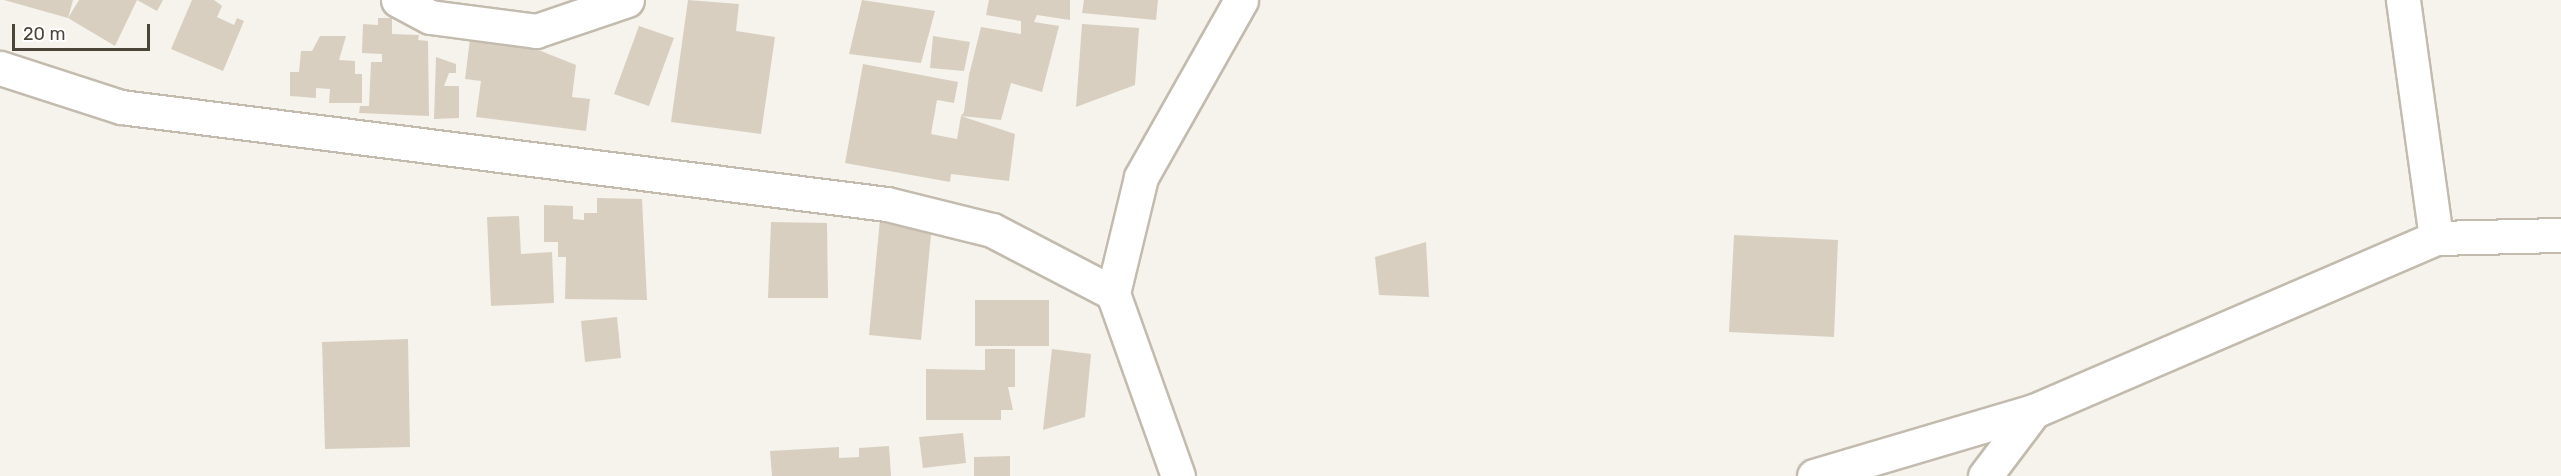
<!DOCTYPE html>
<html>
<head>
<meta charset="utf-8">
<style>
  body { margin:0 }
  #map { position:relative; width:2561px; height:476px; overflow:hidden; background:#f6f3ec; font-family:Rubik,sans-serif }
  div>[style] { position:absolute }
  [style*='--x'] { left:calc(var(--x)*1px); top:calc(var(--y)*1px); width:calc(var(--w)*1px); rotate:calc(var(--a)*1deg) }
  .building>* { inset:0; background:#d8cfc1 }
  .roads { filter:drop-shadow(2px 0 #c2bbae) drop-shadow(-2px 0 #c2bbae) drop-shadow(0 2px #c2bbae) drop-shadow(0 -2px #c2bbae) }
  .minor>* { height:33px; margin:-16.5px; padding:0 16.5px; transform-origin:16.5px; border-radius:16.5px; background:#fff }
  .tertiary>* { height:33px; margin:-16.5px; padding:0 16.5px; transform-origin:16.5px; border-radius:16.5px; background:#fff }
  span { translate:-50% -50%; white-space:nowrap; text-align:center; line-height:1.15; -webkit-text-stroke:4.5px #fff; paint-order:stroke }
  .scale { position:absolute; left:12px; top:24px; width:138px; height:27px; box-sizing:border-box; border:3px solid #4b4439; border-top:0; padding-left:8px; font-size:18px; line-height:21px; white-space:nowrap; color:#4b4439; -webkit-text-stroke:4px #fff; paint-order:stroke }
</style>
</head>
<body>
<div id="map">
  <div class="building">
    <div style="clip-path:polygon(4px 0,73px 0,68px 18px)"></div>
    <div style="clip-path:polygon(79px 0,163px 0,157px 11px,137px 0,115px 46px,68px 18px)"></div>
    <div style="clip-path:polygon(192px 0,214px 0,222px 6px,217px 17px,234px 25px,237px 18px,244px 21px,223px 71px,171px 49px)"></div>
    <div style="clip-path:polygon(688px 0,739px 4px,736px 31px,775px 37px,761px 134px,671px 122px)"></div>
    <div style="clip-path:polygon(862px 0,935px 11px,921px 63px,849px 54px)"></div>
    <div style="clip-path:polygon(989px 0,1070px 0,1070px 20px,1037px 15px,1034px 22px,1059px 26px,1042px 92px,1011px 83px,1001px 120px,961px 116px,1015px 134px,1009px 181px,951px 174px,950px 182px,845px 163px,863px 64px,958px 82px,954px 103px,937px 100px,931px 134px,957px 139px,961px 116px,964px 112px,969px 75px,981px 27px,1021px 34px,1021px 21px,986px 15px)"></div>
    <div style="clip-path:polygon(1084px 0,1158px 0,1156px 20px,1082px 13px)"></div>
    <div style="clip-path:polygon(378px 18px,392px 18px,392px 34px,419px 35px,418px 40px,428px 41px,429px 116px,359px 113px,360px 106px,369px 106px,371px 62px,382px 62px,382px 54px,362px 53px,363px 24px,378px 25px)"></div>
    <div style="clip-path:polygon(1082px 24px,1139px 28px,1135px 85px,1076px 107px)"></div>
    <div style="clip-path:polygon(639px 26px,674px 38px,649px 106px,614px 94px)"></div>
    <div style="clip-path:polygon(320px 36px,346px 36px,339px 60px,355px 61px,355px 74px,362px 74px,362px 103px,329px 103px,330px 89px,316px 88px,316px 98px,290px 96px,290px 72px,299px 72px,301px 51px,312px 51px)"></div>
    <div style="clip-path:polygon(933px 36px,970px 42px,964px 71px,930px 68px)"></div>
    <div style="clip-path:polygon(470px 39px,531px 47px,576px 65px,572px 97px,590px 99px,586px 131px,476px 117px,481px 81px,465px 79px)"></div>
    <div style="clip-path:polygon(436px 57px,456px 64px,456px 73px,449px 73px,444px 86px,459px 86px,459px 118px,434px 119px)"></div>
    <div style="clip-path:polygon(597px 198px,642px 199px,647px 300px,565px 299px,566px 257px,558px 257px,558px 242px,544px 242px,544px 205px,573px 206px,573px 219px,584px 220px,584px 213px,597px 213px)"></div>
    <div style="clip-path:polygon(519px 216px,521px 254px,552px 252px,554px 303px,491px 306px,487px 217px)"></div>
    <div style="clip-path:polygon(880px 219px,932px 224px,921px 340px,869px 335px)"></div>
    <div style="clip-path:polygon(771px 222px,827px 223px,828px 298px,768px 298px)"></div>
    <div style="clip-path:polygon(1734px 235px,1838px 240px,1834px 337px,1729px 332px)"></div>
    <div style="clip-path:polygon(1426px 242px,1429px 297px,1379px 295px,1375px 257px)"></div>
    <div style="clip-path:polygon(975px 300px,1049px 300px,1049px 346px,975px 346px)"></div>
    <div style="clip-path:polygon(617px 317px,621px 358px,585px 362px,581px 321px)"></div>
    <div style="clip-path:polygon(408px 339px,410px 447px,325px 449px,322px 342px)"></div>
    <div style="clip-path:polygon(985px 349px,1015px 349px,1015px 387px,1008px 387px,1013px 410px,1001px 410px,1001px 420px,926px 420px,926px 369px,985px 370px)"></div>
    <div style="clip-path:polygon(1052px 349px,1091px 354px,1085px 417px,1043px 430px)"></div>
    <div style="clip-path:polygon(963px 433px,966px 463px,923px 468px,919px 437px)"></div>
    <div style="clip-path:polygon(889px 446px,891px 476px,772px 476px,770px 451px,839px 447px,839px 458px,859px 457px,859px 448px)"></div>
    <div style="clip-path:polygon(1010px 456px,1010px 476px,974px 476px,974px 457px)"></div>
  </div>
  <div class="roads">
    <div class="minor">
      <div style="--x:398;--y:0;--w:36;--a:28"></div>
      <div style="--x:430;--y:17;--w:107;--a:7.5"></div>
      <div style="--x:536;--y:31;--w:96;--a:-18.8"></div>
      <div style="--x:2403;--y:0;--w:240;--a:82.1"></div>
      <div style="--x:1814;--y:476;--w:229;--a:-16.5"></div>
      <div style="--x:2034;--y:411;--w:438;--a:-23.3"></div>
      <div style="--x:2436;--y:238;--w:125;--a:-1.4"></div>
      <div style="--x:1985;--y:476;--w:81;--a:-53"></div>
    </div>
    <div class="tertiary">
      <div style="--x:0;--y:68;--w:127;--a:17.9"></div>
      <div style="--x:121;--y:107;--w:772;--a:7.22"></div>
      <div style="--x:887;--y:204;--w:108;--a:13.9"></div>
      <div style="--x:992;--y:230;--w:136;--a:27.5"></div>
      <div style="--x:1178;--y:476;--w:194;--a:-109.6"></div>
      <div style="--x:1113;--y:293;--w:119;--a:-76.4"></div>
      <div style="--x:1141;--y:177;--w:203;--a:-60.5"></div>
    </div>
  </div>
  <div class="scale">20 m</div>
</div>
</body>
</html>
